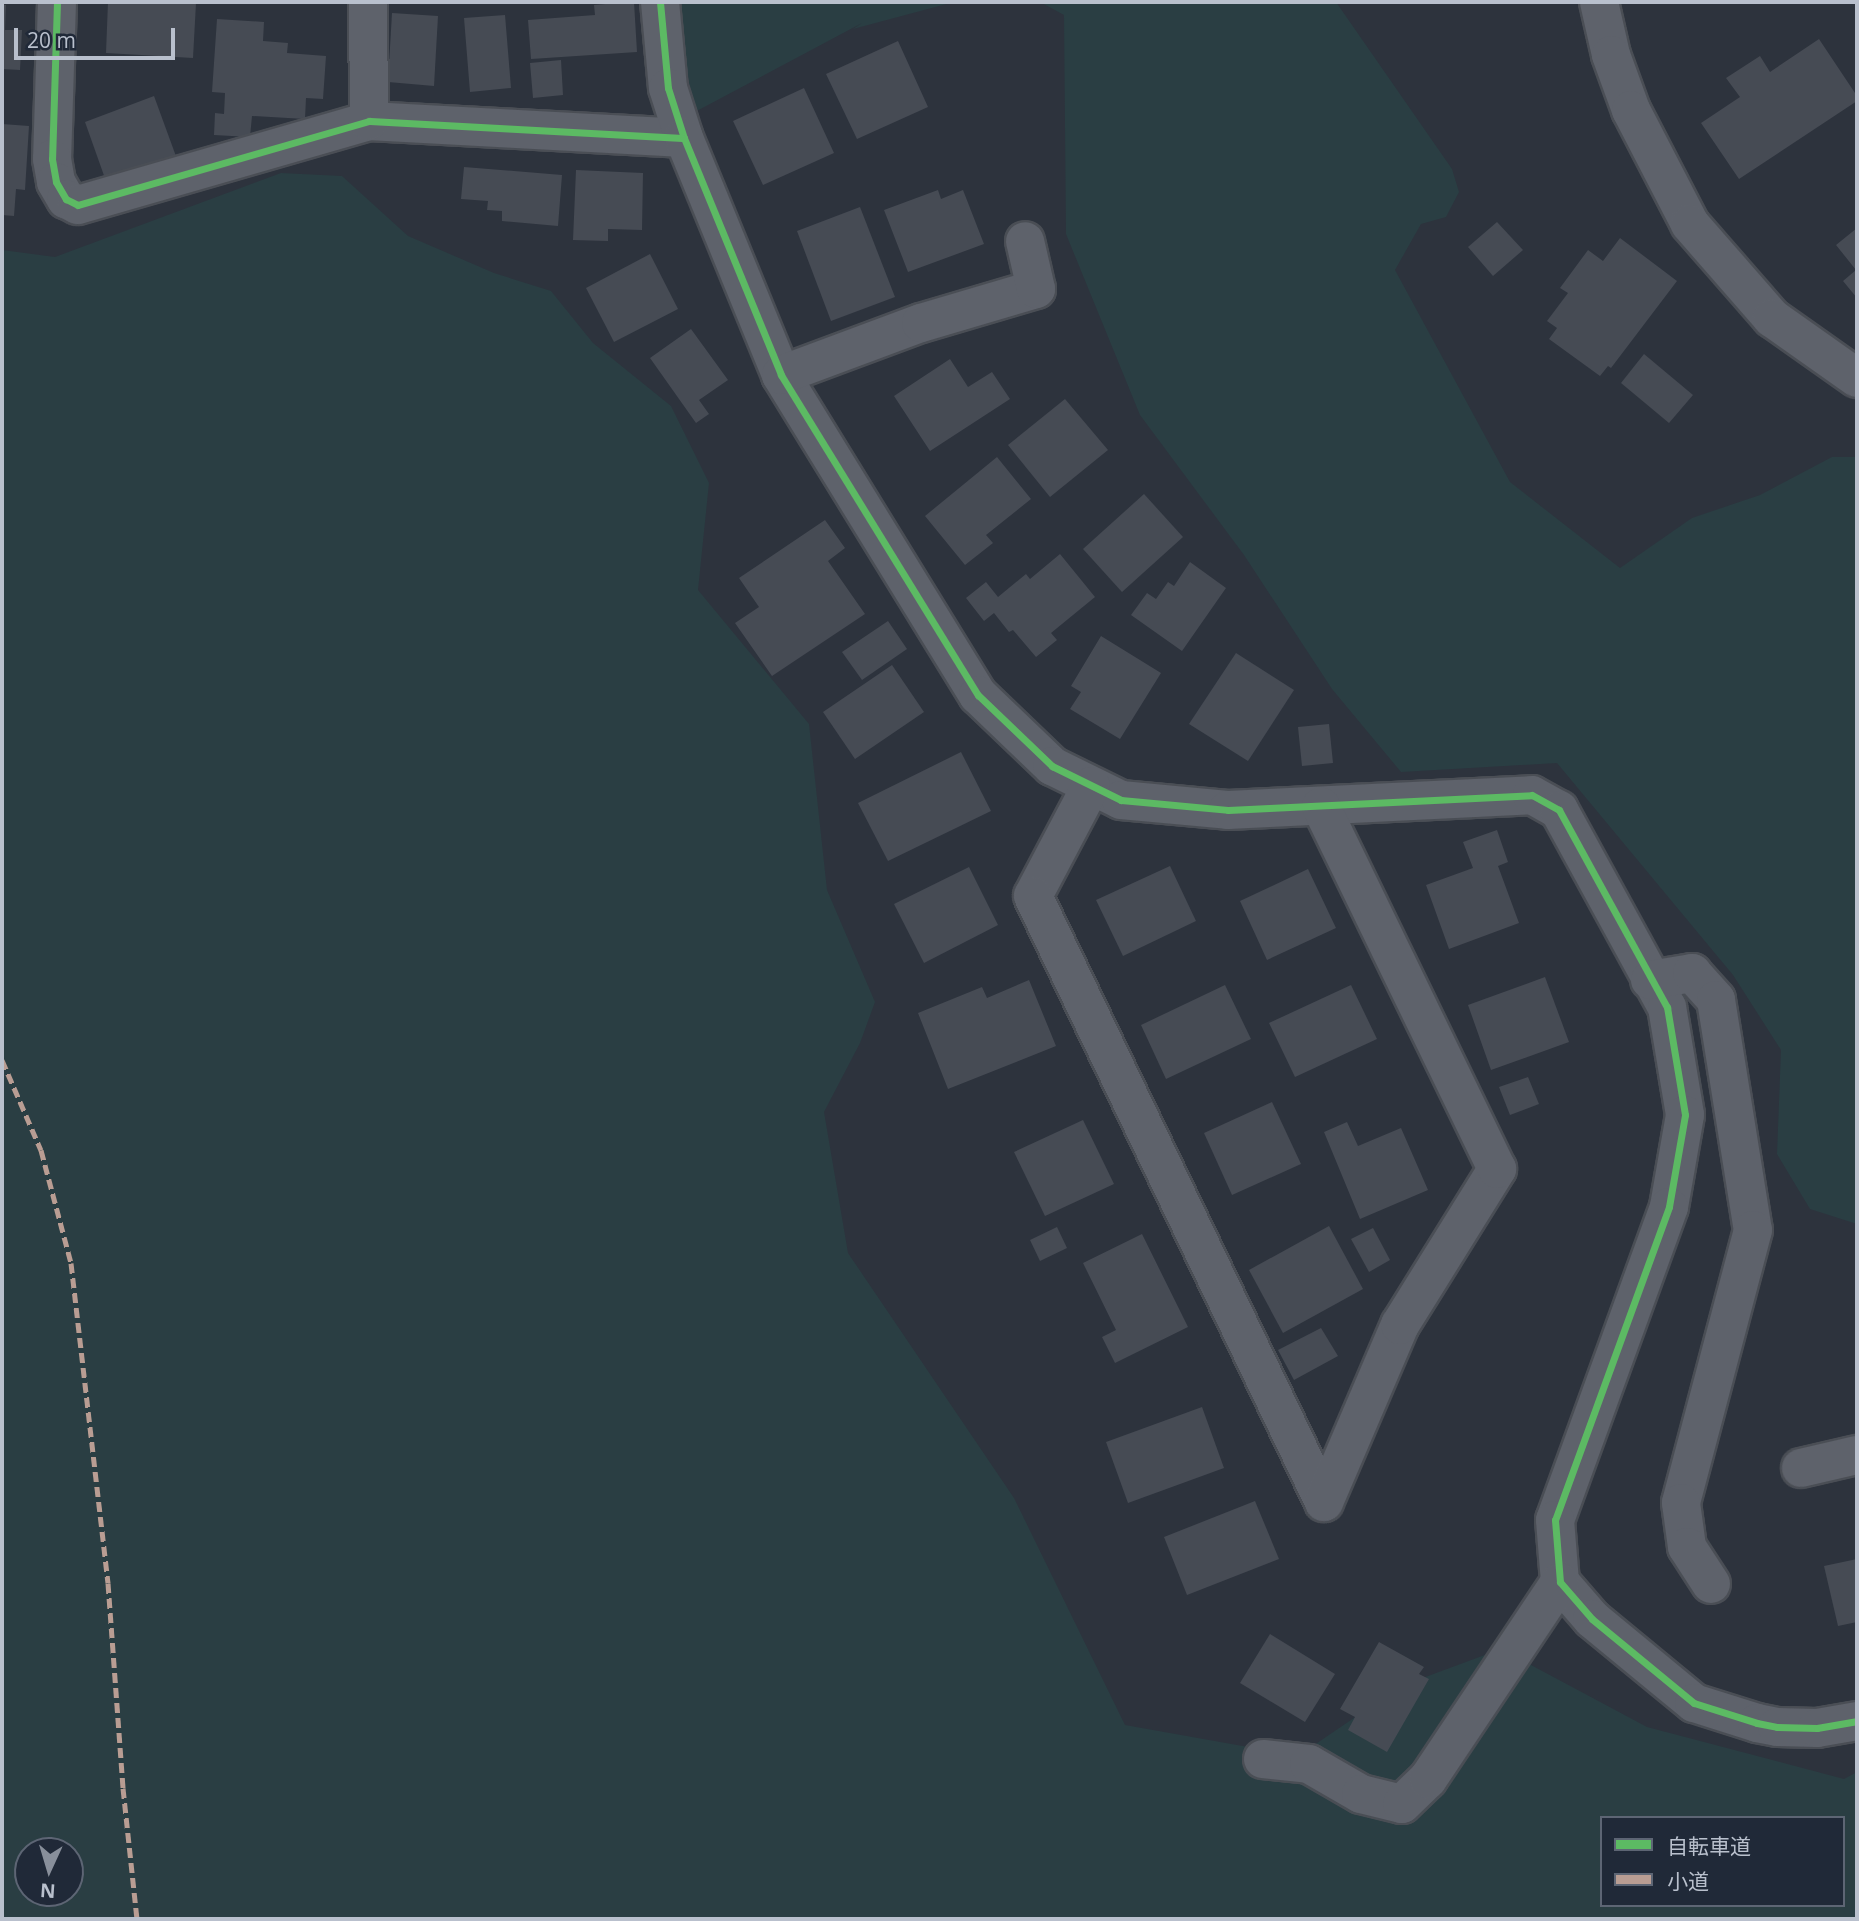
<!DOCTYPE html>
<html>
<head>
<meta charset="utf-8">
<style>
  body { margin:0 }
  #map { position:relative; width:1859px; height:1921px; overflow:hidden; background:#2d333d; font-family:"Open Sans","Noto Sans JP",sans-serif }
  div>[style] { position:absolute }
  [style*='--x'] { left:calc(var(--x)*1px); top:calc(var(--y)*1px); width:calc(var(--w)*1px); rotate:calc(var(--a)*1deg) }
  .green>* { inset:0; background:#2a3e43 }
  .building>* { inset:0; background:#464b54 }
  .roads { filter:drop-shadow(2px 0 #4a4e55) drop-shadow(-2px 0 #4a4e55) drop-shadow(0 2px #4a4e55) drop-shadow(0 -2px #4a4e55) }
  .minor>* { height:38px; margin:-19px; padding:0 19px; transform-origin:19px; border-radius:19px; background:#5e626b }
  .quiet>* { height:5px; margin-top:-2.5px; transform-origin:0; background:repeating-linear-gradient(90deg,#b99d93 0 10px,transparent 0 15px) }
  .cycleway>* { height:7px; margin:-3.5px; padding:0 3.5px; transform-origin:3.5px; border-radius:3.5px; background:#5cba63 }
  span { translate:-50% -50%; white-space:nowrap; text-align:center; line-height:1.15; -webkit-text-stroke:6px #202938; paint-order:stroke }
  .frame { position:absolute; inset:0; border:4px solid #b9c0cd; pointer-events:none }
  .legend { position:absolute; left:1600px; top:1816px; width:245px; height:91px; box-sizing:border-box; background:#202938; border:2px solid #5d6574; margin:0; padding:9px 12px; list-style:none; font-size:21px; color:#b9c0cd }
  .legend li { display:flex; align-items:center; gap:14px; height:35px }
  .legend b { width:35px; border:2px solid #5d6574 }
  .north { position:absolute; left:14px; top:1837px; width:70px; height:70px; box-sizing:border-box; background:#202938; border:2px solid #5d6574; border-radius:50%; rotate:184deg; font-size:19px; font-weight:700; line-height:28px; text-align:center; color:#b9c0cd }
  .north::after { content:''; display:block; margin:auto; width:24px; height:32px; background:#888f9b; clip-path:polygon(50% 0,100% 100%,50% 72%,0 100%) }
  .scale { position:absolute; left:14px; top:28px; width:161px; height:32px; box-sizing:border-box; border:4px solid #b9c0cd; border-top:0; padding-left:9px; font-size:21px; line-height:24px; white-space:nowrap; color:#b9c0cd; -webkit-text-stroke:5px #202938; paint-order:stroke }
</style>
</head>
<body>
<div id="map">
  <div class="green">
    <div style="clip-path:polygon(678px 2px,954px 2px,853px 29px,862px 23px,693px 113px)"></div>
    <div style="clip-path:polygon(1040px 2px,1336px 2px,1452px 169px,1459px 192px,1446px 217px,1421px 224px,1395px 270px,1510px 482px,1620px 568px,1692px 518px,1760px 495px,1832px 457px,1857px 457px,1857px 1224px,1810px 1209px,1777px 1154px,1781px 1050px,1733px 975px,1557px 763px,1401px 772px,1332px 689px,1244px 555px,1140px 415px,1066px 234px,1064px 15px)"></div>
    <div style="clip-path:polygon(evenodd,281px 173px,342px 176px,408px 236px,494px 273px,551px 291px,593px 343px,671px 406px,709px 483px,698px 590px,809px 724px,827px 890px,875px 1002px,860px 1043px,824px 1112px,848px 1253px,1014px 1498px,1125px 1725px,1298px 1756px,1401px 1686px,1501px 1649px,1647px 1727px,1844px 1779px,1857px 1772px,1857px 1919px,2px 1919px,2px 250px,55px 257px,281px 173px,1602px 1818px,1843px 1818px,1843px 1905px,1602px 1905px,1602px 1818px,281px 173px,28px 1851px,70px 1851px,70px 1893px,28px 1893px,28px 1851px)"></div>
  </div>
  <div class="building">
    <div style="clip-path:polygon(108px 2px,196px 3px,193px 58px,106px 53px)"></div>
    <div style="clip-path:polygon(628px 2px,634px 2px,637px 52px,531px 59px,528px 20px,595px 15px,594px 5px)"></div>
    <div style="clip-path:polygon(2px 4px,6px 5px,5px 30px,22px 30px,20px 70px,2px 69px)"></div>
    <div style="clip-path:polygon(392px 13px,438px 16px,434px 86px,388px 82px)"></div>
    <div style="clip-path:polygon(505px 15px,511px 88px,470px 92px,464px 18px)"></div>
    <div style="clip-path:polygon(217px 19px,264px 22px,263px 41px,288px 43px,287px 53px,326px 56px,323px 99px,306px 98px,305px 119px,252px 116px,250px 137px,214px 135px,215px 113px,224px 114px,225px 93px,212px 92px)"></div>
    <div style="clip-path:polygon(1819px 39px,1857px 96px,1857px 101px,1739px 179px,1701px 123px,1740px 97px,1726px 78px,1760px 56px,1770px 72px)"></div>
    <div style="clip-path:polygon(898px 41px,928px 107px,857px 139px,826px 74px)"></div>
    <div style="clip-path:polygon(561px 60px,563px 95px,533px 98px,530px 63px)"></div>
    <div style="clip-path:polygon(804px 88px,834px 153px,763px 185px,733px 121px)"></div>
    <div style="clip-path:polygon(154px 96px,177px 159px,107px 184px,85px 122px)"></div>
    <div style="clip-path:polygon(2px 124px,29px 126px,25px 190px,16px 189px,14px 216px,2px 215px)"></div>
    <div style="clip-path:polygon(464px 167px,562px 175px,558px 226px,502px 221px,502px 211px,487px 210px,488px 201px,461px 199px)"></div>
    <div style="clip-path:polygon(576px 170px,643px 173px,642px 230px,608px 229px,608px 241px,573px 240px)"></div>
    <div style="clip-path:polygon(938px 190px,941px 199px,963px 190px,984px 244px,908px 272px,884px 210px)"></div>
    <div style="clip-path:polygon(860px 207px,895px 297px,831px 321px,797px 231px)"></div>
    <div style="clip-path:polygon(1497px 222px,1523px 250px,1493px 276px,1468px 247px)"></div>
    <div style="clip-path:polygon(1857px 228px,1857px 298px,1843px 281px,1856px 270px,1836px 245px)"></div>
    <div style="clip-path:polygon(1620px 238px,1677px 281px,1611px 368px,1608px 366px,1600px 376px,1549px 339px,1557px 328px,1547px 321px,1568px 293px,1560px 288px,1588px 250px,1603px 261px)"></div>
    <div style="clip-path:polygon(650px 254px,678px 309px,614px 342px,586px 288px)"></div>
    <div style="clip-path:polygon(691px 329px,728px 380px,699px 400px,709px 414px,696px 423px,650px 358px)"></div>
    <div style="clip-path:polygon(1644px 354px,1693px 395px,1669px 423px,1621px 383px)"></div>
    <div style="clip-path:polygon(950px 359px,968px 387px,992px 372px,1010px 399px,930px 451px,894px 396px)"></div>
    <div style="clip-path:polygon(1065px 399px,1108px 450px,1050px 497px,1008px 445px)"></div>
    <div style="clip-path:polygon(997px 457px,1031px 499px,986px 535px,993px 543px,965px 565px,925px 516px)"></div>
    <div style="clip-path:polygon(1144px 494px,1183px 537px,1122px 592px,1083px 549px)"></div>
    <div style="clip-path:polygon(825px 520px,845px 548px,828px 561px,865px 614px,772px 676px,735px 623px,759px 607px,739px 578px)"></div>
    <div style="clip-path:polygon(1060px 554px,1095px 597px,1051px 633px,1057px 640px,1036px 657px,1013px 630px,1009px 632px,994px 613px,984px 621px,966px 598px,986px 582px,998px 597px,1026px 574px,1030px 579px)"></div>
    <div style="clip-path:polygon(1190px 562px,1226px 588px,1182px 651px,1131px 615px,1147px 593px,1156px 599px,1168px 582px,1174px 586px)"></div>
    <div style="clip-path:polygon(888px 621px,907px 649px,862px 680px,842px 652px)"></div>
    <div style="clip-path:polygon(1101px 636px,1161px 673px,1120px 739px,1070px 709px,1081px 692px,1071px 686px)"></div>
    <div style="clip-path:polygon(1236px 653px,1294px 690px,1248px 761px,1189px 724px)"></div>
    <div style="clip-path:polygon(892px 665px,924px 712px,855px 759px,823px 712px)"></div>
    <div style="clip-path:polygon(1329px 724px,1333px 763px,1302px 766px,1298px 727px)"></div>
    <div style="clip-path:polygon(961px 752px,991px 811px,888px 861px,858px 803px)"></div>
    <div style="clip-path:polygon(1497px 830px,1508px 862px,1498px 866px,1519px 923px,1449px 949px,1426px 885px,1473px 868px,1463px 842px)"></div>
    <div style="clip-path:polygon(1170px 866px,1196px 921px,1123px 956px,1096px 900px)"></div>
    <div style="clip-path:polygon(969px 867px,998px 925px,924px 963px,894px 904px)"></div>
    <div style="clip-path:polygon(1308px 869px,1336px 928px,1267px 960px,1240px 901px)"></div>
    <div style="clip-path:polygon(1545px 977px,1569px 1042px,1491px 1070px,1468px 1005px)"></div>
    <div style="clip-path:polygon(1029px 980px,1056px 1046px,948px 1089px,918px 1013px,982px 987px,987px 998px)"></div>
    <div style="clip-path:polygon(1225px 985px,1251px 1039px,1166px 1079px,1141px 1025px)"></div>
    <div style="clip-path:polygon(1351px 985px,1377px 1039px,1295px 1077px,1269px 1023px)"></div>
    <div style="clip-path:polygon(1528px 1077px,1539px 1104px,1510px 1115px,1499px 1087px)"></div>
    <div style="clip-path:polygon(1272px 1102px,1301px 1164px,1232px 1195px,1204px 1133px)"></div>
    <div style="clip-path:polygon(1083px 1120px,1114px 1184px,1045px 1216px,1014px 1152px)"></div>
    <div style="clip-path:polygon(1347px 1122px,1358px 1146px,1401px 1128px,1428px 1190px,1360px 1219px,1324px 1132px)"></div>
    <div style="clip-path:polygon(1329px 1226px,1363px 1289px,1283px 1333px,1249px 1270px)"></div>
    <div style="clip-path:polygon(1057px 1227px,1067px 1248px,1040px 1261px,1030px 1240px)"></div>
    <div style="clip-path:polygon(1373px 1228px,1390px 1260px,1369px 1272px,1351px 1239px)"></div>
    <div style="clip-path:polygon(1142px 1234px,1188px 1327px,1115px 1363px,1102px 1337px,1116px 1330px,1083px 1263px)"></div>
    <div style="clip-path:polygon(1321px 1328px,1338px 1356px,1294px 1380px,1278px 1350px)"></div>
    <div style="clip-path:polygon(1202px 1407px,1224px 1468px,1128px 1503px,1106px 1442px)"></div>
    <div style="clip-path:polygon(1255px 1501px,1279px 1559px,1187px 1595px,1164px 1537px)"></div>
    <div style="clip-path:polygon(1857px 1559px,1857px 1622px,1838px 1626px,1824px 1566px)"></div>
    <div style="clip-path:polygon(1270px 1634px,1335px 1674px,1305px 1722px,1240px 1683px)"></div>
    <div style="clip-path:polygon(1379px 1642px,1424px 1667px,1419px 1674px,1429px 1679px,1387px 1752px,1348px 1730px,1355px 1717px,1340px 1709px)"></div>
  </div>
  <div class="roads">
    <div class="minor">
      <div style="--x:57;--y:2;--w:157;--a:91.8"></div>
      <div style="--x:52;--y:159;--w:23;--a:80"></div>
      <div style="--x:56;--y:182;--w:20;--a:60"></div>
      <div style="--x:66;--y:199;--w:13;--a:27"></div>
      <div style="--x:78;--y:205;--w:303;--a:-16.1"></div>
      <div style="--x:369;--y:121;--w:315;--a:3.1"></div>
      <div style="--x:368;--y:2;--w:119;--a:89.5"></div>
      <div style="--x:660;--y:2;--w:86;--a:84.7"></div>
      <div style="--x:668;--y:88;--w:52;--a:72.3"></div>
      <div style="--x:684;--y:138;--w:256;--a:67.7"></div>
      <div style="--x:781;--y:375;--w:376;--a:58.4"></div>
      <div style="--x:978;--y:695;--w:103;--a:43.8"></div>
      <div style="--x:1052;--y:766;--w:77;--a:26.2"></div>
      <div style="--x:1121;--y:800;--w:107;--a:5.3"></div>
      <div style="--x:1228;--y:810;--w:304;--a:-2.8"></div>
      <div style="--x:1532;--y:795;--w:31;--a:29"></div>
      <div style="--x:1559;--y:810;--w:225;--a:61.3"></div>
      <div style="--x:1667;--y:1007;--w:109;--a:80.5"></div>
      <div style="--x:1685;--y:1115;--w:93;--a:99.9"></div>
      <div style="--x:1669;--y:1207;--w:333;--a:110"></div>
      <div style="--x:1555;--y:1520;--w:62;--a:85.4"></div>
      <div style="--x:1560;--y:1582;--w:49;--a:49.1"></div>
      <div style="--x:1592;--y:1619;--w:132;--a:39.5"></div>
      <div style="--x:1694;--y:1703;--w:66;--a:17.6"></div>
      <div style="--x:1757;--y:1723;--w:20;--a:11"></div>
      <div style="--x:1777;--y:1727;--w:40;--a:1.4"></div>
      <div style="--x:1817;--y:1728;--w:41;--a:-9.9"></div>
      <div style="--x:1599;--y:2;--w:54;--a:77.2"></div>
      <div style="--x:1611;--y:55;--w:59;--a:70"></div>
      <div style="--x:1631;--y:110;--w:128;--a:62.6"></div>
      <div style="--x:1690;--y:224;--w:125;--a:48.9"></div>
      <div style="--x:1772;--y:318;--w:104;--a:35.2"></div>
      <div style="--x:781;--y:375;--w:149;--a:-20.4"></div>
      <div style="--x:921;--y:323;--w:120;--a:-16.5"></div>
      <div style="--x:1036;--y:289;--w:49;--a:-102.9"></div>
      <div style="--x:1091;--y:786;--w:124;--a:117.8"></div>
      <div style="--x:1033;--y:896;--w:672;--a:64.35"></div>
      <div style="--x:1324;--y:1502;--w:193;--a:-66.8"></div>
      <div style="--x:1400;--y:1325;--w:184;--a:-58.1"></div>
      <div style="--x:1497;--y:1169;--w:403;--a:-115.9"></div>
      <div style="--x:1650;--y:980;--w:43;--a:-9.5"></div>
      <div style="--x:1692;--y:973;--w:36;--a:48"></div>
      <div style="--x:1716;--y:1000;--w:233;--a:80.9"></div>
      <div style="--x:1753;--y:1230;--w:282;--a:104.8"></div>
      <div style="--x:1681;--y:1503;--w:44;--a:82.2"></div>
      <div style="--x:1687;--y:1547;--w:44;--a:57"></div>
      <div style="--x:1801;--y:1468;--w:57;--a:-13.1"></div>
      <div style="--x:1263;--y:1759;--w:46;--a:6.2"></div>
      <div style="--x:1309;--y:1764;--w:60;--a:30"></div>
      <div style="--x:1361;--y:1794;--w:42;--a:13.7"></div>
      <div style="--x:1402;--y:1804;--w:36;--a:-44"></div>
      <div style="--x:1428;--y:1779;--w:237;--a:-56.2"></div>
    </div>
  </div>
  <div class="quiet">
    <div style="--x:2;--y:1060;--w:98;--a:66.6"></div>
    <div style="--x:41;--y:1150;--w:117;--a:75.1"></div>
    <div style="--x:71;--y:1263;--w:322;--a:83.4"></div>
    <div style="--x:108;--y:1583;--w:206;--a:85.8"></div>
    <div style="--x:123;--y:1788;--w:132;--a:83.9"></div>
  </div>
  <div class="cycleway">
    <div style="--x:57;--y:2;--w:157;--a:91.8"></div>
    <div style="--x:52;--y:159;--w:23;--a:80"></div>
    <div style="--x:56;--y:182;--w:20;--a:60"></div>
    <div style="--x:66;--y:199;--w:13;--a:27"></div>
    <div style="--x:78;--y:205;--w:303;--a:-16.1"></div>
    <div style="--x:369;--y:121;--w:315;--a:3.1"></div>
    <div style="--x:660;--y:2;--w:86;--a:84.7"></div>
    <div style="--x:668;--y:88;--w:52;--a:72.3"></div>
    <div style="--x:684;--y:138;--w:256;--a:67.7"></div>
    <div style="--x:781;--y:375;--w:376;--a:58.4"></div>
    <div style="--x:978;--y:695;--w:103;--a:43.8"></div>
    <div style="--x:1052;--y:766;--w:77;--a:26.2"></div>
    <div style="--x:1121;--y:800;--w:107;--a:5.3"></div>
    <div style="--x:1228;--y:810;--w:304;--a:-2.8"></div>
    <div style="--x:1532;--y:795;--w:31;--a:29"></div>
    <div style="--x:1559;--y:810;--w:225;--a:61.3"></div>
    <div style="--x:1667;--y:1007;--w:109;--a:80.5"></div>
    <div style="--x:1685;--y:1115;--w:93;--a:99.9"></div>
    <div style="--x:1669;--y:1207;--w:333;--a:110"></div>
    <div style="--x:1555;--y:1520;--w:62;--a:85.4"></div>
    <div style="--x:1560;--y:1582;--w:49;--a:49.1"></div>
    <div style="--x:1592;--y:1619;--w:132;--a:39.5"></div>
    <div style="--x:1694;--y:1703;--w:66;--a:17.6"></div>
    <div style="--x:1757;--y:1723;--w:20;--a:11"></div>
    <div style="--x:1777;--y:1727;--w:40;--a:1.4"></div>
    <div style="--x:1817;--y:1728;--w:41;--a:-9.9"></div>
  </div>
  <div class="frame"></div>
  <ul class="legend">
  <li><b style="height:9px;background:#5cba63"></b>自転車道</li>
  <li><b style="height:9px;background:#b99d93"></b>小道</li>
  </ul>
  <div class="north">N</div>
  <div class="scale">20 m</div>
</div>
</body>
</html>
